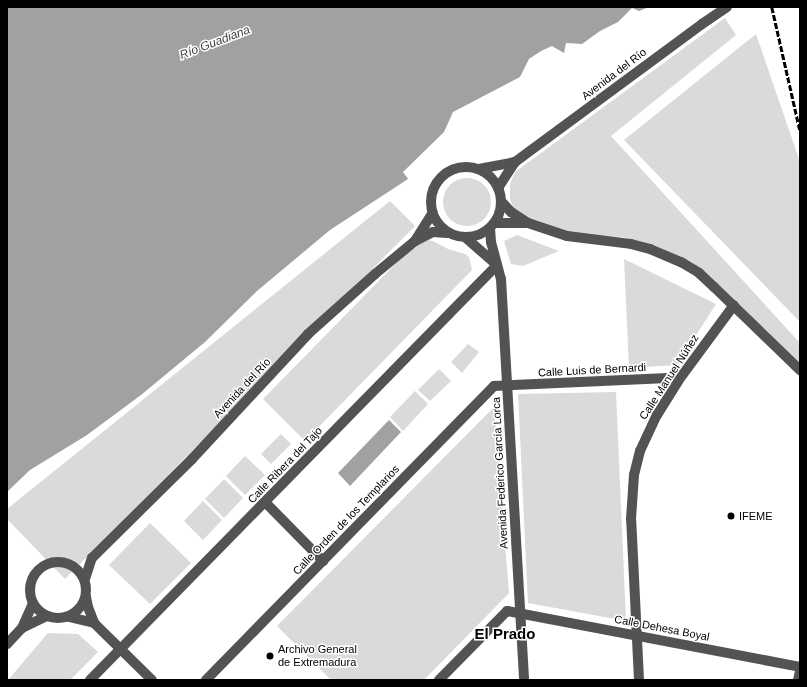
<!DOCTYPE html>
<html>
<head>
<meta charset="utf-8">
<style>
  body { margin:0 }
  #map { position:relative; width:807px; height:687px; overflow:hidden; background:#fff; font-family:Helvetica,sans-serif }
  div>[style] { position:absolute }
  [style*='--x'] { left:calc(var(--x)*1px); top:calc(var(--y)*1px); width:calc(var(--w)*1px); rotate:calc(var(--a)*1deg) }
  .green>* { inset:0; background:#dadada }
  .round { border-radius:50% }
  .water>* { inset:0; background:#a1a1a1 }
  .minor>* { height:10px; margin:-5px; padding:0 5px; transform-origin:5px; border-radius:5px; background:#535353 }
  .minor>.ring { margin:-5px; padding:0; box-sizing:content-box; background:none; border:10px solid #535353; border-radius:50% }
  .rail>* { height:2.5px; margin-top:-1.25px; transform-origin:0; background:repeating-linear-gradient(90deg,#000 0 6px,transparent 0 8px) }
  .dots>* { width:11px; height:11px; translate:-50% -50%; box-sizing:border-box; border:2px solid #fff; border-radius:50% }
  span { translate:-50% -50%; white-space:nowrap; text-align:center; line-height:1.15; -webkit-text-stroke:3px #fff; paint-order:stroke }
  .street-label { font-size:11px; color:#000 }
  .poi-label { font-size:11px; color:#000 }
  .left { translate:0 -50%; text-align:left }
  .water-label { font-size:12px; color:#424242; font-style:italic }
  .district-label { font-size:15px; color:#000; font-weight:700 }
  .frame { position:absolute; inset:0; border:8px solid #000; pointer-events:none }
</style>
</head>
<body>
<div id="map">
  <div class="green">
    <div style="clip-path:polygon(725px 18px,736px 35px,611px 136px,800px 343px,800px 374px,693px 263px,656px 246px,622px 237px,576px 235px,524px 218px,514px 209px,510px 199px,510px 184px,515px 172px)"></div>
    <div style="clip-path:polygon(756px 34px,800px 162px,800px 322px,624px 140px)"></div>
    <div class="round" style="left:443px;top:178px;width:48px;height:48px"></div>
    <div style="clip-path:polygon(390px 201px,415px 226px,65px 579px,7px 519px,7px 509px)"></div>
    <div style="clip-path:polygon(517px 235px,559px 251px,523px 266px,511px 264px,504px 241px)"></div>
    <div style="clip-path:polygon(428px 240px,433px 241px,448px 249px,465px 254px,469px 257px,472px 270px,305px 441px,263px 399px,412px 247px,414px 249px,422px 241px)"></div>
    <div style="clip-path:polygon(624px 259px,716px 304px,677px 365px,629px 368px)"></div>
    <div style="clip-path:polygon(468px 344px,479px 352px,462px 373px,451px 362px)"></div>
    <div style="clip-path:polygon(439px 369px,451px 381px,430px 401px,418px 390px)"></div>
    <div style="clip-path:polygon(415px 391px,428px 404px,403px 431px,390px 417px)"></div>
    <div style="clip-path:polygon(616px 392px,626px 621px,528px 603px,518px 394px)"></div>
    <div style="clip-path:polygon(494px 407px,509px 593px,424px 680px,331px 680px,277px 626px)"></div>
    <div style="clip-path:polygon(281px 434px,291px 444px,271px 464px,261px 454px)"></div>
    <div style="clip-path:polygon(245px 456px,265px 475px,245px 495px,226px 476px)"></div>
    <div style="clip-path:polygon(224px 479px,243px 498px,224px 518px,205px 499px)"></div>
    <div style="clip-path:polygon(203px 501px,222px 520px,203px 540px,184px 521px)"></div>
    <div style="clip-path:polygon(150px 523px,191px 563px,150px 604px,109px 565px)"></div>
    <div style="clip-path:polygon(48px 633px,78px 634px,98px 652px,70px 680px,8px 680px)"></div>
  </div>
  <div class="water">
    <div style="clip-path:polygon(7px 7px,649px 7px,639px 11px,632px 8px,618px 22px,600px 31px,582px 44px,566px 43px,564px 53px,552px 46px,541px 51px,529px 59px,520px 77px,453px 112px,444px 132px,403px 172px,408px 179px,330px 230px,257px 291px,205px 342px,141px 395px,87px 435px,30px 470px,7px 492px)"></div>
    <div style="clip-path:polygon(389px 420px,401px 432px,350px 486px,338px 473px)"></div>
  </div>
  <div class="minor">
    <div class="ring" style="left:431px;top:167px;width:60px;height:60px"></div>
    <div style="--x:479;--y:169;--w:37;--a:-11"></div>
    <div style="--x:498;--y:188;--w:31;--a:-57"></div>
    <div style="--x:515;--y:162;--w:232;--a:-36.4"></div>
    <div style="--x:702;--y:24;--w:30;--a:-34"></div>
    <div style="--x:501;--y:201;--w:15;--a:48"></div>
    <div style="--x:511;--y:212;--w:20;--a:33"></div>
    <div style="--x:528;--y:223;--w:41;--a:18.4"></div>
    <div style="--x:567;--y:236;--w:64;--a:7.1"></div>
    <div style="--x:631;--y:244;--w:20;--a:15"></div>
    <div style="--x:650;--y:249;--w:34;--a:23"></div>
    <div style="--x:681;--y:262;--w:21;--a:31"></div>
    <div style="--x:699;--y:273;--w:21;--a:43"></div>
    <div style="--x:714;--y:287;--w:120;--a:44"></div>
    <div style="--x:495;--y:223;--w:33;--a:0"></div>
    <div style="--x:490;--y:228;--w:14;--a:86"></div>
    <div style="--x:491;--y:242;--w:38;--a:75"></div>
    <div style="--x:501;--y:279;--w:402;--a:86.7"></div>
    <div style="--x:466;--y:238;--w:41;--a:41.1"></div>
    <div style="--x:415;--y:241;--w:32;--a:-58"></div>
    <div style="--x:265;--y:502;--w:83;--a:45.5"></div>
    <div class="ring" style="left:30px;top:562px;width:46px;height:46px"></div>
    <div style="--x:85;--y:579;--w:22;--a:-72"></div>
    <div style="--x:92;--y:558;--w:141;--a:-44.7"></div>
    <div style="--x:192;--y:459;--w:171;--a:-47.1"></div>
    <div style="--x:308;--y:334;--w:90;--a:-41.8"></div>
    <div style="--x:375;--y:274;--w:52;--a:-39.5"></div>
    <div style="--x:415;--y:241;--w:20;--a:-27"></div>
    <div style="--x:433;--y:232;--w:14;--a:4"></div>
    <div style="--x:86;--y:597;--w:10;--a:79"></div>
    <div style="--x:88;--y:607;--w:17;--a:69"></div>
    <div style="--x:94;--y:623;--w:81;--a:44.5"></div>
    <div style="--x:69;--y:617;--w:26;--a:13"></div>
    <div style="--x:22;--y:628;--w:28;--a:-26"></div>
    <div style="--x:7;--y:644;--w:22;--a:-47"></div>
    <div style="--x:22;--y:628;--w:27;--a:-66"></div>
    <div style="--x:90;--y:680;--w:581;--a:-45.56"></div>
    <div style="--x:206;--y:680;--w:412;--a:-45.6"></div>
    <div style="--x:494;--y:386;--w:174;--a:-2.6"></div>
    <div style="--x:668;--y:378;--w:10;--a:17"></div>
    <div style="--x:439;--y:680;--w:97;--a:-45.4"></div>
    <div style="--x:507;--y:611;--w:298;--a:10.8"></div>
    <div style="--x:639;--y:680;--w:161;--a:-92.8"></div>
    <div style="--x:631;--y:519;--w:44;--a:-86.1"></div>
    <div style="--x:634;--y:475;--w:25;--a:-76"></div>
    <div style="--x:640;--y:451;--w:40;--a:-65"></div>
    <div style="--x:657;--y:415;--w:40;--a:-58"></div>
    <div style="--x:678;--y:381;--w:94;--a:-53.6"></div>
    <div style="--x:798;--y:680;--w:9;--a:-77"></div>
  </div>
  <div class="rail">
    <div style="--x:772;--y:7;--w:126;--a:77.2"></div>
  </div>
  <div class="dots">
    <div style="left:731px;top:516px;background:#000"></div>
    <div style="left:270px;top:656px;background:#000"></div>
  </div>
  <div class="street-label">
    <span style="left:614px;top:74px;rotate:-37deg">Avenida del Río</span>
    <span style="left:592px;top:370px;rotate:-3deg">Calle Luis de Bernardi</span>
    <span style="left:669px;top:377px;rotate:-57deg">Calle Manuel Núñez</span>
    <span style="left:242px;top:388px;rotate:-47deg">Avenida del Río</span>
    <span style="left:285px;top:465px;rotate:-46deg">Calle Ribera del Tajo</span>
    <span style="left:500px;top:473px;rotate:-93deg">Avenida Federico García Lorca</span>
    <span style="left:346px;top:520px;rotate:-46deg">Calle Orden de los Templarios</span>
    <span style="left:662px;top:628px;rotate:11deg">Calle Dehesa Boyal</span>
  </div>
  <div class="poi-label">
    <span class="left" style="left:739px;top:516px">IFEME</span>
    <span class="left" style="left:278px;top:656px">Archivo General<br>de Extremadura</span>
  </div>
  <div class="water-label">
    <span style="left:215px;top:43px;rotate:-21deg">Río Guadiana</span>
  </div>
  <div class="district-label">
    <span style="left:505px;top:634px">El Prado</span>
  </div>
  <div class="frame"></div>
</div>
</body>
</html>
